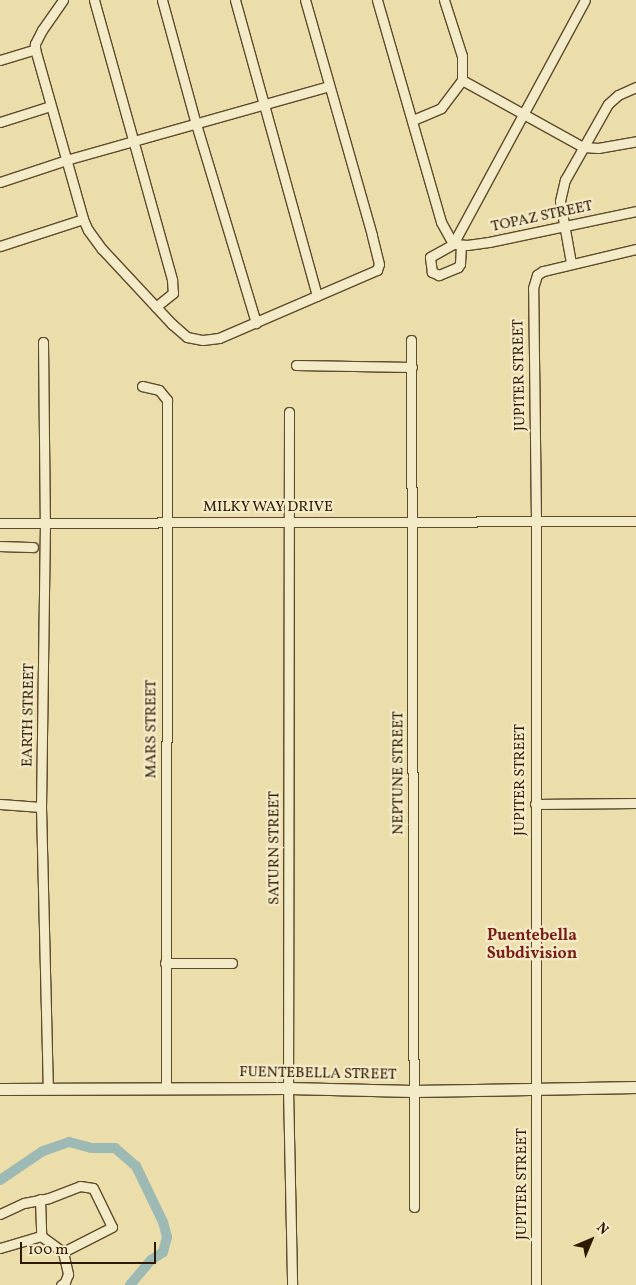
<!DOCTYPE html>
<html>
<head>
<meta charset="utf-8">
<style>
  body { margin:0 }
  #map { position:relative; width:636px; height:1285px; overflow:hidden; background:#ecdeab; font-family:Vollkorn,serif }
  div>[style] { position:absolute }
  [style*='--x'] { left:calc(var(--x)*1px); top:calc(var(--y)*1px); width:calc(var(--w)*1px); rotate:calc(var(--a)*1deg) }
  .canal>* { height:10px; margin:-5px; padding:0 5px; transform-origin:5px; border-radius:5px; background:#9cbab3 }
  .roads { filter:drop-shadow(1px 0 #5e4a2c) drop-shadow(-1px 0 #5e4a2c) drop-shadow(0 1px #5e4a2c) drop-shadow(0 -1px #5e4a2c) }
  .minor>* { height:9px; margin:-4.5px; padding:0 4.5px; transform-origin:4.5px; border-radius:4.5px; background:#f3eac8 }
  .tertiary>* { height:11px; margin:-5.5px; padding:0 5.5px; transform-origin:5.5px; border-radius:5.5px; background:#f3eac8 }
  span { translate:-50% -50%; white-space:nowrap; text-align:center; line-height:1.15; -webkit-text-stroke:4.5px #f3eac8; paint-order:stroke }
  .street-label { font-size:15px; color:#2f1801 }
  .neighbourhood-label { font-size:16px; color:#7a1f14; font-weight:700 }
  .north { position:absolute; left:566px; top:1215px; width:50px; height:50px; -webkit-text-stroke:4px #f3eac8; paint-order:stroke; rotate:45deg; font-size:14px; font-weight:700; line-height:20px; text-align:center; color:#2f1801 }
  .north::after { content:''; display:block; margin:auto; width:18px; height:22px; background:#2f1801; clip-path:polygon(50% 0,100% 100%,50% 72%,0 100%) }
  .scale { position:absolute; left:20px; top:1242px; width:136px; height:22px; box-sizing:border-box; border:2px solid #2f1801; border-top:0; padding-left:6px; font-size:15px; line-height:18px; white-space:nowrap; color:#2f1801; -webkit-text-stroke:4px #f3eac8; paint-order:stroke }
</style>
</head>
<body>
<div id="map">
  <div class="canal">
    <div style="--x:0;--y:1180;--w:52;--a:-34"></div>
    <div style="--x:43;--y:1151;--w:28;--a:-19"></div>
    <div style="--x:69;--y:1142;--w:23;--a:15"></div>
    <div style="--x:91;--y:1148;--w:24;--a:0"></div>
    <div style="--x:115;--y:1148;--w:28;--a:41"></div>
    <div style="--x:136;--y:1166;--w:62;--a:64.3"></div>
    <div style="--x:163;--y:1222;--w:16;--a:75"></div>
    <div style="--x:167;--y:1237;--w:16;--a:105"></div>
    <div style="--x:163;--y:1252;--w:14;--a:146"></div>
    <div style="--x:151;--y:1260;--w:33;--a:130"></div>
  </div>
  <div class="roads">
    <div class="minor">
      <div style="--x:63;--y:0;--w:37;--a:125"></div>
      <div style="--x:42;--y:30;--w:16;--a:117"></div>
      <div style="--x:35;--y:44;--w:5;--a:90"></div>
      <div style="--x:35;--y:49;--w:177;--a:74.2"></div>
      <div style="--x:83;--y:219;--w:12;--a:66"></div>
      <div style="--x:88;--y:230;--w:24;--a:54"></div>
      <div style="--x:102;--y:249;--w:103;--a:47"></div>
      <div style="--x:172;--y:324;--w:20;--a:41"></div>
      <div style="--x:187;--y:337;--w:16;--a:11"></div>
      <div style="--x:203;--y:340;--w:16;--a:-7"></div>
      <div style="--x:219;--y:338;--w:172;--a:-23.3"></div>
      <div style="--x:377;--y:270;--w:6;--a:-72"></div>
      <div style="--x:379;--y:264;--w:30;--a:-104"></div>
      <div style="--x:372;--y:235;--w:244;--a:-105.9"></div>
      <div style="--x:94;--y:0;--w:291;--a:74.4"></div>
      <div style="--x:172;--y:280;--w:13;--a:86"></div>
      <div style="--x:173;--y:293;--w:22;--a:141"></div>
      <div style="--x:162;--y:0;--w:129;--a:74.7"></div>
      <div style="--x:196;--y:124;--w:208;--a:73.2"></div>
      <div style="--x:235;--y:0;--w:307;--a:74.5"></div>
      <div style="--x:377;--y:0;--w:231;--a:73.9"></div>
      <div style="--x:441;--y:222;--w:25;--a:61"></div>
      <div style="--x:0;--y:60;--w:37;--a:-17"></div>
      <div style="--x:462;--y:80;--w:138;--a:29"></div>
      <div style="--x:583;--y:147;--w:15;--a:4"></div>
      <div style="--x:598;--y:148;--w:39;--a:-10"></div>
      <div style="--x:413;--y:120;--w:30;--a:-23"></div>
      <div style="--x:441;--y:108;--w:35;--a:-53"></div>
      <div style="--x:462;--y:80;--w:24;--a:-90"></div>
      <div style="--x:462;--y:56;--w:59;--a:-107.8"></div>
      <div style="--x:0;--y:122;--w:52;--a:-17.7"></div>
      <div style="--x:0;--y:182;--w:70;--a:-18.4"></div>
      <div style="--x:66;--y:160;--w:273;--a:-15.7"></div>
      <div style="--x:455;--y:244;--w:12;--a:5"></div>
      <div style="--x:467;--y:245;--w:22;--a:-8"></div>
      <div style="--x:489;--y:242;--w:150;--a:-11.9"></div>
      <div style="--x:461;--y:245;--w:19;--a:93"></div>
      <div style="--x:460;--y:264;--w:4;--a:124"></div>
      <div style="--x:458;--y:267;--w:21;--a:157"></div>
      <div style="--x:439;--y:275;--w:8;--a:-157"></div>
      <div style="--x:432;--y:272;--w:15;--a:-98"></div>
      <div style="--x:430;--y:257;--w:26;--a:-29"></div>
      <div style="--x:453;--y:244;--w:277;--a:-61.6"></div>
      <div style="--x:0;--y:246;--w:87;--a:-18"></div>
      <div style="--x:571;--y:263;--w:63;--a:-100.1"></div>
      <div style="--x:560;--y:201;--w:22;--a:-77"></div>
      <div style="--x:565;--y:180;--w:87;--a:-60.5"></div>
      <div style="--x:608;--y:104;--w:13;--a:-42"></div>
      <div style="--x:618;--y:95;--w:20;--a:-24"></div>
      <div style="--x:411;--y:340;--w:867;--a:89.8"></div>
      <div style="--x:43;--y:342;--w:180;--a:89.4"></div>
      <div style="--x:45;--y:522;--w:285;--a:90.8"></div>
      <div style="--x:41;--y:807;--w:281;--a:88.6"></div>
      <div style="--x:296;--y:365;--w:116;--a:1"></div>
      <div style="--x:142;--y:386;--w:17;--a:13"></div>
      <div style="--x:159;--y:390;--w:13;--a:51"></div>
      <div style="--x:167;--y:400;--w:689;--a:90.08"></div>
      <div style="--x:289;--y:412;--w:676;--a:90.08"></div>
      <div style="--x:288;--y:1088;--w:197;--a:88.8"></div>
      <div style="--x:0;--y:523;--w:636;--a:-0.18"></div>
      <div style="--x:0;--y:546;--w:33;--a:2"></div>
      <div style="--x:0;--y:804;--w:41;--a:4.2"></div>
      <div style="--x:535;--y:804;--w:101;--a:-0.6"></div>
      <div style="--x:165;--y:963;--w:67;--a:0"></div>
      <div style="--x:40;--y:1199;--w:37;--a:88"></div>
      <div style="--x:0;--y:1214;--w:26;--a:-25"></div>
      <div style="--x:24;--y:1203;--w:25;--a:-11"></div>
      <div style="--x:49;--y:1198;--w:33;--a:-21"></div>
      <div style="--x:80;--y:1186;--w:13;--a:9"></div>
      <div style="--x:93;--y:1188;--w:43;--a:64"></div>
      <div style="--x:112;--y:1227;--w:55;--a:153"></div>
      <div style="--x:0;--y:1248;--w:43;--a:-16.3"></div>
      <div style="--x:41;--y:1236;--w:27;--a:36"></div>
      <div style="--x:63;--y:1252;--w:23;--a:77"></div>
      <div style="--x:68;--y:1274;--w:9;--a:111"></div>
      <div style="--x:65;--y:1282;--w:5;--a:143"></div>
      <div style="--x:536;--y:1285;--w:765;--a:-90"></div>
      <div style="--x:536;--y:520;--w:232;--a:-90.7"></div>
      <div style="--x:533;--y:288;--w:14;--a:-73"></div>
      <div style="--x:537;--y:275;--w:7;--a:-34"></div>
      <div style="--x:543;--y:271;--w:96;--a:-13.3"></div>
    </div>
    <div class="tertiary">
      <div style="--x:0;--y:1089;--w:288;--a:-0.2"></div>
      <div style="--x:288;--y:1088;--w:125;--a:1.4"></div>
      <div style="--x:413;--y:1091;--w:223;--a:-1"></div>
    </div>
  </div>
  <div class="street-label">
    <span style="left:542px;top:217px;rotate:-12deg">TOPAZ STREET</span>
    <span style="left:520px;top:375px;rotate:-91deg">JUPITER STREET</span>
    <span style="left:268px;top:508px">MILKY WAY DRIVE</span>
    <span style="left:29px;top:715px;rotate:-89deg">EARTH STREET</span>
    <span style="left:152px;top:729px;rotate:-90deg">MARS STREET</span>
    <span style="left:399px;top:773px;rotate:-90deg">NEPTUNE STREET</span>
    <span style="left:521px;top:780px;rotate:-90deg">JUPITER STREET</span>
    <span style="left:275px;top:848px;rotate:-90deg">SATURN STREET</span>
    <span style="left:318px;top:1074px;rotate:1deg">FUENTEBELLA STREET</span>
    <span style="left:523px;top:1184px;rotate:-90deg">JUPITER STREET</span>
  </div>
  <div class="neighbourhood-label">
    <span style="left:532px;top:945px">Puentebella<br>Subdivision</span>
  </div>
  <div class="north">N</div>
  <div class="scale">100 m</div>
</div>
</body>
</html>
